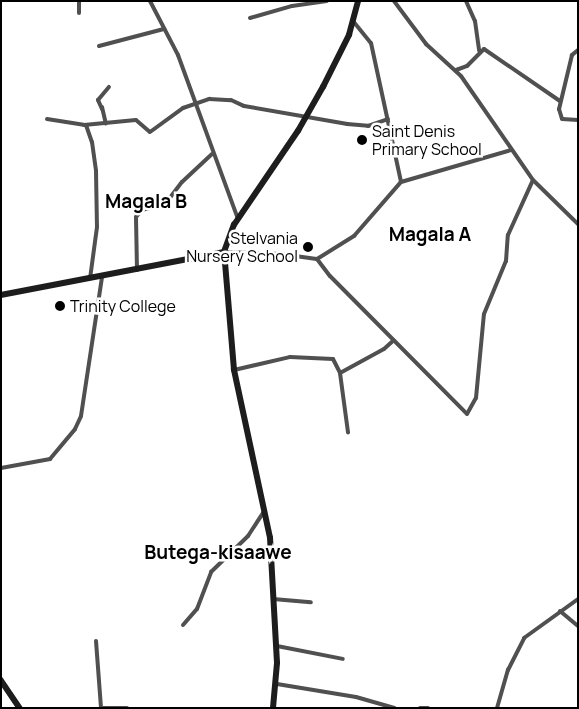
<!DOCTYPE html>
<html>
<head>
<meta charset="utf-8">
<style>
  body { margin:0 }
  #map { position:relative; width:579px; height:709px; overflow:hidden; background:#fff; font-family:Manrope,sans-serif }
  div>[style] { position:absolute }
  [style*='--x'] { left:calc(var(--x)*1px); top:calc(var(--y)*1px); width:calc(var(--w)*1px); rotate:calc(var(--a)*1deg) }
  .street>* { height:4px; margin:-2px; padding:0 2px; transform-origin:2px; border-radius:2px; background:#505050 }
  .secondary>* { height:5.5px; margin:-2.75px; padding:0 2.75px; transform-origin:2.75px; border-radius:2.75px; background:#1d1d1d }
  .dots>* { width:14px; height:14px; translate:-50% -50%; box-sizing:border-box; border:2px solid #fff; border-radius:50% }
  span { translate:-50% -50%; white-space:nowrap; text-align:center; line-height:1.15; -webkit-text-stroke:5px #fff; paint-order:stroke }
  .poi-label { font-size:16px; color:#000 }
  .left { translate:0 -50%; text-align:left }
  .right { translate:-100% -50%; text-align:right }
  .quarter-label { font-size:19px; color:#000; font-weight:700 }
  .frame { position:absolute; inset:0; border:2px solid #000; pointer-events:none }
</style>
</head>
<body>
<div id="map">
  <div class="street">
    <div style="--x:79;--y:1;--w:12;--a:90"></div>
    <div style="--x:150;--y:1;--w:61;--a:62.6"></div>
    <div style="--x:178;--y:55;--w:175;--a:69.9"></div>
    <div style="--x:394;--y:1;--w:54;--a:53.3"></div>
    <div style="--x:426;--y:44;--w:47;--a:42.4"></div>
    <div style="--x:461;--y:76;--w:126;--a:55.3"></div>
    <div style="--x:533;--y:180;--w:63;--a:44.4"></div>
    <div style="--x:466;--y:1;--w:22;--a:66"></div>
    <div style="--x:475;--y:21;--w:30;--a:82"></div>
    <div style="--x:250;--y:18;--w:44;--a:-15.9"></div>
    <div style="--x:292;--y:6;--w:35;--a:-8"></div>
    <div style="--x:353;--y:21;--w:28;--a:51"></div>
    <div style="--x:371;--y:43;--w:142;--a:77.8"></div>
    <div style="--x:99;--y:46;--w:67;--a:-14.7"></div>
    <div style="--x:578;--y:50;--w:8;--a:140"></div>
    <div style="--x:572;--y:55;--w:56;--a:103.5"></div>
    <div style="--x:559;--y:109;--w:10;--a:73"></div>
    <div style="--x:562;--y:119;--w:16;--a:4"></div>
    <div style="--x:456;--y:70;--w:12;--a:-20"></div>
    <div style="--x:467;--y:66;--w:24;--a:-45"></div>
    <div style="--x:484;--y:49;--w:92;--a:34.4"></div>
    <div style="--x:102;--y:107;--w:17;--a:77"></div>
    <div style="--x:102;--y:109;--w:10;--a:-114"></div>
    <div style="--x:98;--y:100;--w:17;--a:-50"></div>
    <div style="--x:47;--y:119;--w:37;--a:9"></div>
    <div style="--x:84;--y:125;--w:52;--a:-5.5"></div>
    <div style="--x:136;--y:120;--w:18;--a:41"></div>
    <div style="--x:150;--y:132;--w:41;--a:-36"></div>
    <div style="--x:183;--y:108;--w:28;--a:-19"></div>
    <div style="--x:209;--y:99;--w:22;--a:3"></div>
    <div style="--x:231;--y:100;--w:14;--a:25"></div>
    <div style="--x:244;--y:106;--w:105;--a:9.9"></div>
    <div style="--x:347;--y:124;--w:21;--a:5"></div>
    <div style="--x:368;--y:126;--w:21;--a:-19"></div>
    <div style="--x:86;--y:125;--w:18;--a:71"></div>
    <div style="--x:92;--y:142;--w:29;--a:82"></div>
    <div style="--x:96;--y:171;--w:56;--a:89"></div>
    <div style="--x:97;--y:227;--w:52;--a:97.7"></div>
    <div style="--x:224;--y:252;--w:57;--a:2"></div>
    <div style="--x:281;--y:254;--w:36;--a:8"></div>
    <div style="--x:317;--y:259;--w:44;--a:-31.9"></div>
    <div style="--x:354;--y:236;--w:72;--a:-49"></div>
    <div style="--x:401;--y:182;--w:115;--a:-16.2"></div>
    <div style="--x:317;--y:259;--w:21;--a:53"></div>
    <div style="--x:330;--y:276;--w:194;--a:45.2"></div>
    <div style="--x:467;--y:414;--w:18;--a:-61"></div>
    <div style="--x:476;--y:398;--w:84;--a:-84.6"></div>
    <div style="--x:484;--y:314;--w:57;--a:-67.5"></div>
    <div style="--x:506;--y:261;--w:26;--a:-86"></div>
    <div style="--x:508;--y:235;--w:60;--a:-65.6"></div>
    <div style="--x:137;--y:270;--w:53;--a:-91.1"></div>
    <div style="--x:136;--y:217;--w:9;--a:-49"></div>
    <div style="--x:142;--y:210;--w:25;--a:-16"></div>
    <div style="--x:166;--y:203;--w:26;--a:-53"></div>
    <div style="--x:182;--y:182;--w:41;--a:-43"></div>
    <div style="--x:234;--y:370;--w:57;--a:-13.1"></div>
    <div style="--x:290;--y:357;--w:43;--a:2.7"></div>
    <div style="--x:333;--y:359;--w:16;--a:63"></div>
    <div style="--x:340;--y:373;--w:60;--a:82.3"></div>
    <div style="--x:340;--y:373;--w:50;--a:-28.6"></div>
    <div style="--x:384;--y:349;--w:13;--a:-42"></div>
    <div style="--x:1;--y:468;--w:50;--a:-10.4"></div>
    <div style="--x:50;--y:459;--w:39;--a:-50"></div>
    <div style="--x:75;--y:429;--w:14;--a:-65"></div>
    <div style="--x:81;--y:416;--w:141;--a:-81.4"></div>
    <div style="--x:273;--y:599;--w:38;--a:5"></div>
    <div style="--x:560;--y:611;--w:23;--a:40"></div>
    <div style="--x:183;--y:625;--w:21;--a:-49"></div>
    <div style="--x:197;--y:609;--w:40;--a:-69"></div>
    <div style="--x:211;--y:572;--w:52;--a:-44.2"></div>
    <div style="--x:248;--y:536;--w:30;--a:-57"></div>
    <div style="--x:96;--y:641;--w:67;--a:85.7"></div>
    <div style="--x:277;--y:646;--w:67;--a:11.1"></div>
    <div style="--x:277;--y:684;--w:80;--a:9.3"></div>
    <div style="--x:356;--y:697;--w:40;--a:16"></div>
    <div style="--x:102;--y:708;--w:25;--a:0"></div>
    <div style="--x:420;--y:708;--w:8;--a:0"></div>
    <div style="--x:497;--y:708;--w:40;--a:-74"></div>
    <div style="--x:508;--y:670;--w:36;--a:-63"></div>
    <div style="--x:524;--y:638;--w:67;--a:-35.8"></div>
  </div>
  <div class="secondary">
    <div style="--x:1;--y:295;--w:227;--a:-10.9"></div>
    <div style="--x:1;--y:680;--w:34;--a:56"></div>
    <div style="--x:273;--y:708;--w:45;--a:-84.9"></div>
    <div style="--x:277;--y:663;--w:125;--a:-93.2"></div>
    <div style="--x:270;--y:538;--w:172;--a:-102.1"></div>
    <div style="--x:234;--y:370;--w:118;--a:-94.8"></div>
    <div style="--x:224;--y:252;--w:29;--a:-70"></div>
    <div style="--x:234;--y:225;--w:114;--a:-55.8"></div>
    <div style="--x:298;--y:131;--w:51;--a:-60.4"></div>
    <div style="--x:323;--y:87;--w:58;--a:-63.4"></div>
    <div style="--x:349;--y:35;--w:35;--a:-75"></div>
  </div>
  <div class="dots">
    <div style="left:362px;top:140px;background:#000"></div>
    <div style="left:308px;top:247px;background:#000"></div>
    <div style="left:60px;top:306px;background:#000"></div>
  </div>
  <div class="poi-label">
    <span class="left" style="left:372px;top:140px">Saint Denis<br>Primary School</span>
    <span class="right" style="left:298px;top:247px">Stelvania<br>Nursery School</span>
    <span class="left" style="left:70px;top:306px">Trinity College</span>
  </div>
  <div class="quarter-label">
    <span style="left:146px;top:202px">Magala B</span>
    <span style="left:430px;top:235px">Magala A</span>
    <span style="left:218px;top:553px">Butega-kisaawe</span>
  </div>
  <div class="frame"></div>
</div>
</body>
</html>
